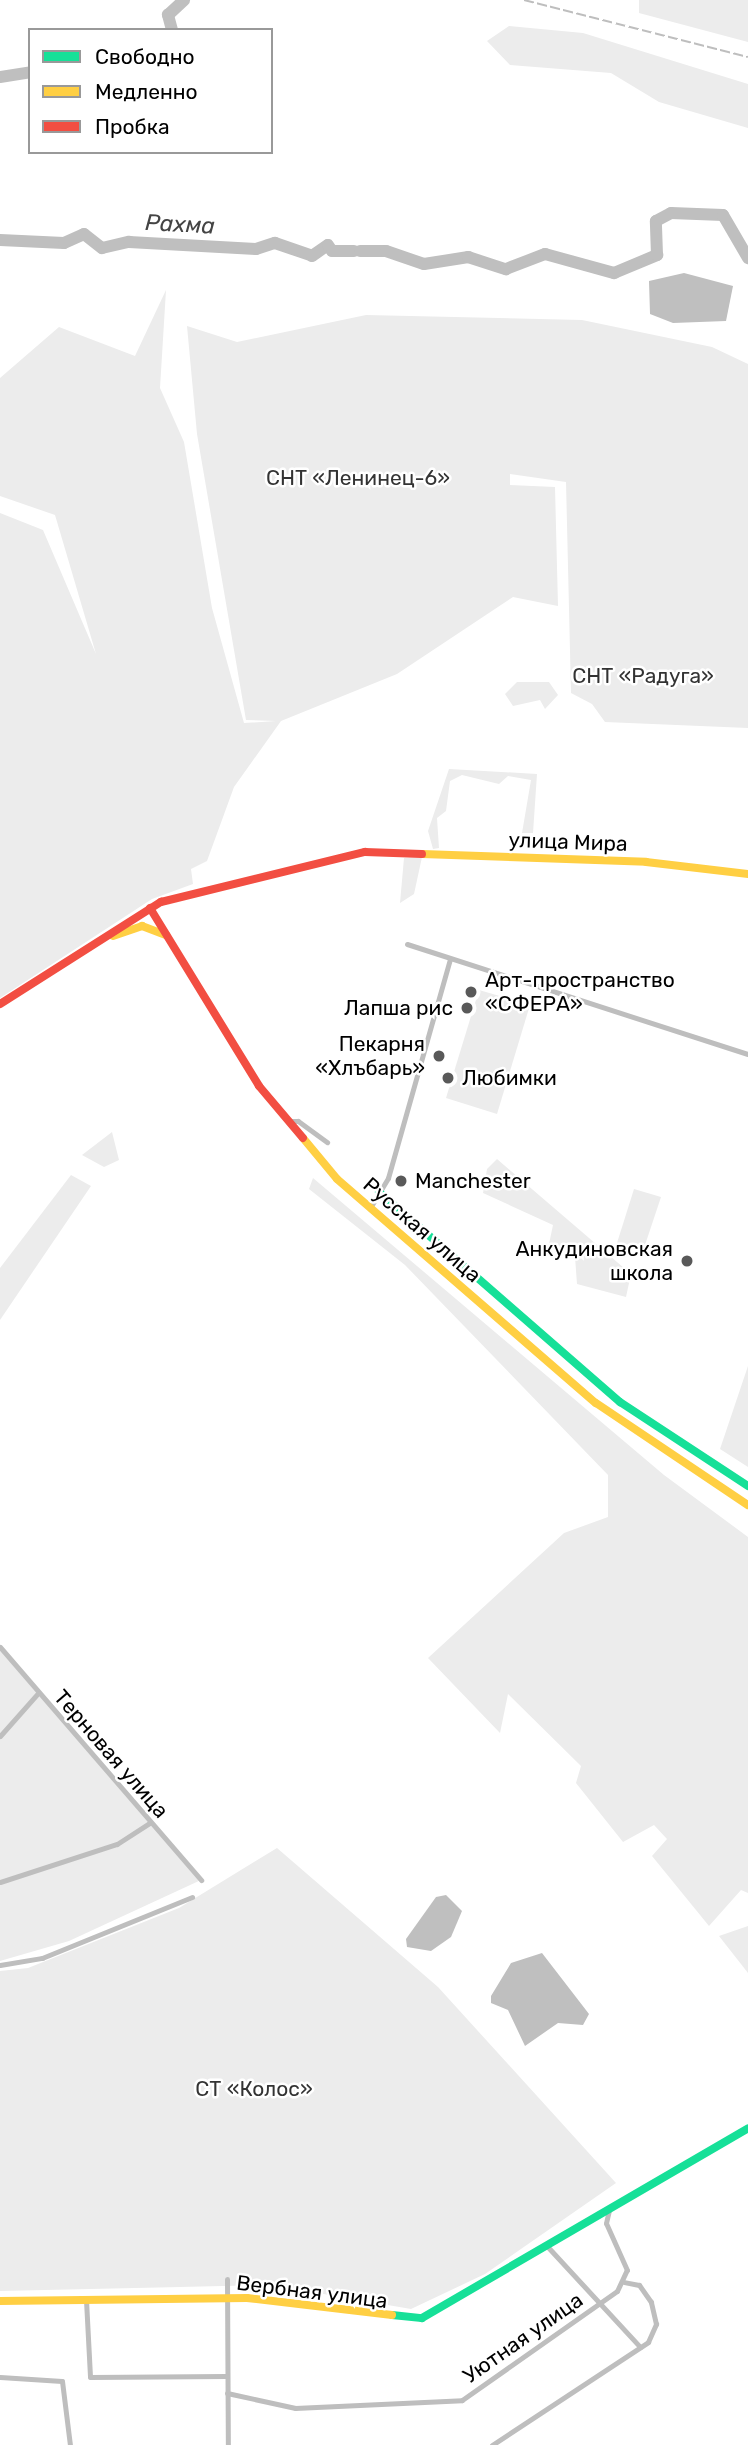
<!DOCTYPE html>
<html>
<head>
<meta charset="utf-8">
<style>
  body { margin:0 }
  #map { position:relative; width:748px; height:2445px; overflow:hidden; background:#fff; font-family:Rubik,sans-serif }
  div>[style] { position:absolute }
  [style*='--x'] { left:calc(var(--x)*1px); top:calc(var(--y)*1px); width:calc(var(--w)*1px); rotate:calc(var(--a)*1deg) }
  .green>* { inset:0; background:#ececec }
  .water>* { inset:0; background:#bfbfbf }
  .river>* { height:12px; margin:-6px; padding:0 6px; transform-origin:6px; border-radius:6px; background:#bfbfbf }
  .street>* { height:5px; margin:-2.5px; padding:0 2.5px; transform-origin:2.5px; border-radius:2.5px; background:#bebebe }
  .fast>* { height:8px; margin:-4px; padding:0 4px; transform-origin:4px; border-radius:4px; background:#16e098 }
  .slow>* { height:8px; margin:-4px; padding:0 4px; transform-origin:4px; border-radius:4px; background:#ffcf43 }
  .jam>* { height:8px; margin:-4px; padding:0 4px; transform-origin:4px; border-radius:4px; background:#f24e42 }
  .rail>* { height:2px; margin-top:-1px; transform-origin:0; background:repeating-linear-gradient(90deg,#bebebe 0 10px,transparent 0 13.5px) }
  .dots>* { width:19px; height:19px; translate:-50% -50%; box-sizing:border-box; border:4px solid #fff; border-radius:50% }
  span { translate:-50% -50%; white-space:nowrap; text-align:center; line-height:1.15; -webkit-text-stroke:5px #fff; paint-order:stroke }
  .park-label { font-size:21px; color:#333 }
  .street-label { font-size:21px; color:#000 }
  .poi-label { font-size:21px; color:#000 }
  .left { translate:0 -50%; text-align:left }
  .right { translate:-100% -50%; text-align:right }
  .water-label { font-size:23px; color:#444; font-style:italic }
  .legend { position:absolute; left:28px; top:28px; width:245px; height:126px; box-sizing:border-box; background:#fff; border:2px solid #999; margin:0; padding:9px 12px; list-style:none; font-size:21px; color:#000 }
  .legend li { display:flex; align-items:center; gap:14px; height:35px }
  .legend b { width:35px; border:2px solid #999 }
</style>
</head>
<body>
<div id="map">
  <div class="green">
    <div style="clip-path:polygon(639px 0,748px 0,748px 42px,639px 13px)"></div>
    <div style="clip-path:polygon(509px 26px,583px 33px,748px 84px,748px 128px,659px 102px,611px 73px,510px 65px,487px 41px)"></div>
    <div style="clip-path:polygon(166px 290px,160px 388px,184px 442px,212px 608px,244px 723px,276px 721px,246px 720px,197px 434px,187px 326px,237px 342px,366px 315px,582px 320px,712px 347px,748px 364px,748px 728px,605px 722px,592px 704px,571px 693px,566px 482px,510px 474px,510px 485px,555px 487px,558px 606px,513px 597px,397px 674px,281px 721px,234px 787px,207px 861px,191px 869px,193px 884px,152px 899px,0 998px,0 513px,43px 530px,96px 654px,55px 515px,0 496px,0 378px,59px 327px,135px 356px)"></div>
    <div style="clip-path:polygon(517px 682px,549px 682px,558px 695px,545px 709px,540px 700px,513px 706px,505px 694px)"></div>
    <div style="clip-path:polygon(449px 769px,537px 774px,533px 833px,522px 833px,531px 780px,508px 776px,499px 784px,462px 775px,450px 781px,446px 811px,437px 818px,439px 848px,433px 849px,428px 831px)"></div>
    <div style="clip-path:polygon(422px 857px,414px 894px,400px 903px,404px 858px)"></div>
    <div style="clip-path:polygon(479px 990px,530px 1005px,497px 1114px,446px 1098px)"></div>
    <div style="clip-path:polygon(112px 1132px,119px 1160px,104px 1167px,82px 1155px)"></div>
    <div style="clip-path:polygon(497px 1159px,631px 1274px,626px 1297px,577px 1284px,575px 1257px,549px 1244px,553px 1225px,483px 1193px,487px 1169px)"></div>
    <div style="clip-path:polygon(71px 1175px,91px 1186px,0 1320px,0 1268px)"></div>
    <div style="clip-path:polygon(313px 1178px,664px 1475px,748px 1537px,748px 1893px,741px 1890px,709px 1926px,652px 1856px,667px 1839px,654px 1825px,623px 1842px,576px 1783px,581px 1766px,508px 1694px,500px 1733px,428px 1658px,564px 1533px,608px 1517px,608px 1475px,405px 1265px,309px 1189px)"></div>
    <div style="clip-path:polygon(634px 1189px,661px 1197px,643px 1251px,617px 1243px)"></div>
    <div style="clip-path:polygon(748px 1366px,748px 1467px,720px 1449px)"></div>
    <div style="clip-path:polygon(0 1648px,201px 1880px,69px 1941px,0 1961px)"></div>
    <div style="clip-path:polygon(277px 1848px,438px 1987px,616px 2183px,485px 2274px,411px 2309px,271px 2285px,0 2291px,0 1971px,28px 1968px,179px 1908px)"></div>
    <div style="clip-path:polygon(748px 1926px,748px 1973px,719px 1936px)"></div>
  </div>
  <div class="water">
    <div style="clip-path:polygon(684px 273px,733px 286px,726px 321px,673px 323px,650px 314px,649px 281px)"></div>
    <div style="clip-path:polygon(446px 1895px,462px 1911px,451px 1937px,431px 1951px,407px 1947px,406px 1939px,436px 1897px)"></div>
    <div style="clip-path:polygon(542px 1953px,589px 2014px,583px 2025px,558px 2023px,525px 2046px,508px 2010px,491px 2003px,491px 1996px,511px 1963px)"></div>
  </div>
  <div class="river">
    <div style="--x:172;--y:30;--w:16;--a:-105"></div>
    <div style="--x:168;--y:15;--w:22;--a:-43"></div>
    <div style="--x:0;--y:77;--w:30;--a:-9"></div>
    <div style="--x:0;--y:240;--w:64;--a:2.7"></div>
    <div style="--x:64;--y:243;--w:22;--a:-24"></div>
    <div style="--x:84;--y:234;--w:23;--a:38"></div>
    <div style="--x:102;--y:248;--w:28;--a:-13"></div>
    <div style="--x:129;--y:242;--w:127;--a:3.2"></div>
    <div style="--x:256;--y:249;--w:20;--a:-18"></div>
    <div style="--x:275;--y:243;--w:39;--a:19"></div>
    <div style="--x:312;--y:256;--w:19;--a:-35"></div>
    <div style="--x:328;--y:245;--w:7;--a:56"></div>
    <div style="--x:332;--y:251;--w:22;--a:0"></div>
    <div style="--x:360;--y:251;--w:26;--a:0"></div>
    <div style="--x:386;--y:251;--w:40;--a:18.9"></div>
    <div style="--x:424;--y:264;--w:45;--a:-9"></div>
    <div style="--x:468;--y:257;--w:40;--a:18"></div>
    <div style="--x:506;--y:269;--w:42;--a:-21"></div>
    <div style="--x:545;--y:254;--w:72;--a:15.4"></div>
    <div style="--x:614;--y:273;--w:47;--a:-22.7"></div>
    <div style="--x:657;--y:255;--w:34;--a:-92"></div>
    <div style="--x:656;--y:221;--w:17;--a:-28"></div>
    <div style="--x:671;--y:213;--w:52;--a:2.2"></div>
    <div style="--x:723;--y:215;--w:50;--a:59.8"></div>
  </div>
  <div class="street">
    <div style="--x:407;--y:944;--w:358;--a:17.9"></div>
    <div style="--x:289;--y:1121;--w:9;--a:0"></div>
    <div style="--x:298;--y:1121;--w:36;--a:36"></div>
    <div style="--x:370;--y:1208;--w:35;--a:-59"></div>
    <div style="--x:388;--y:1178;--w:228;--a:-74.2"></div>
    <div style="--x:0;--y:1647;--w:308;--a:49.2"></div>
    <div style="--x:0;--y:1736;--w:57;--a:-48.5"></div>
    <div style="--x:0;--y:1882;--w:123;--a:-18"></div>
    <div style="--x:117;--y:1844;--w:38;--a:-33"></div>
    <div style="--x:0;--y:1965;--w:43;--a:-9.5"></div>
    <div style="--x:42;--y:1958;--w:162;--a:-22.1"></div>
    <div style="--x:546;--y:2245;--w:139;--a:47.3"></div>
    <div style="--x:227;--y:2279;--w:166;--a:89.7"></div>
    <div style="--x:86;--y:2300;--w:77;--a:87"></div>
    <div style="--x:90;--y:2377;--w:136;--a:-0.4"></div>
    <div style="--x:0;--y:2377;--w:62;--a:3.7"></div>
    <div style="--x:62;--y:2381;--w:64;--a:82.9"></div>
    <div style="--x:227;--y:2393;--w:70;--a:12.4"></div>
    <div style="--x:295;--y:2408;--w:167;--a:-2.7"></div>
    <div style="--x:462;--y:2400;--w:189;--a:-35.1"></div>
    <div style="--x:617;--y:2291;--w:23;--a:-65"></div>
    <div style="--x:627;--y:2270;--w:51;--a:-114.1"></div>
    <div style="--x:606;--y:2223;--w:13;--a:-77"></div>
    <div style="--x:492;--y:2445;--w:187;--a:-33.4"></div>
    <div style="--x:648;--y:2342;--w:20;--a:-66"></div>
    <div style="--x:656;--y:2324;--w:23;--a:-103"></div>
    <div style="--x:651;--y:2302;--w:21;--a:-125"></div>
    <div style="--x:639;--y:2285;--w:15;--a:-169"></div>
  </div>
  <div class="fast">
    <div style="--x:379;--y:1192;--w:320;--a:41.1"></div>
    <div style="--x:620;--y:1402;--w:153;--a:33.3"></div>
    <div style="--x:392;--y:2315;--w:30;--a:6"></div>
    <div style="--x:422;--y:2318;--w:377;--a:-30.2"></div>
  </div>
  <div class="slow">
    <div style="--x:422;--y:854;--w:224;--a:2"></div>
    <div style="--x:646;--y:862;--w:103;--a:6.7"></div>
    <div style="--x:113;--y:936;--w:31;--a:-19"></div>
    <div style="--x:142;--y:926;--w:26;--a:21"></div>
    <div style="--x:303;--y:1138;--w:53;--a:50.3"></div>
    <div style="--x:337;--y:1179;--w:342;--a:40.9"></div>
    <div style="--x:596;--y:1403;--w:183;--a:33.9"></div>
    <div style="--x:0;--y:2301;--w:247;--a:-0.7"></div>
    <div style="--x:247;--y:2298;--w:146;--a:6.7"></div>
  </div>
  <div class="jam">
    <div style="--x:150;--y:908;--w:209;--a:58.5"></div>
    <div style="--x:259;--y:1086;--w:68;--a:49.8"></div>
    <div style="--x:0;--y:1004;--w:191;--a:-32.4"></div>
    <div style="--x:161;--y:902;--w:210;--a:-13.8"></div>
    <div style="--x:365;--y:852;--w:57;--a:2"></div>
  </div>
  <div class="rail">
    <div style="--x:524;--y:0;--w:231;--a:14.3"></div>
  </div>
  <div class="dots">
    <div style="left:471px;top:992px;background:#595959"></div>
    <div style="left:467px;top:1008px;background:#595959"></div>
    <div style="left:439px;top:1056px;background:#595959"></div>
    <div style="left:448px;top:1078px;background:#595959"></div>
    <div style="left:401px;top:1181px;background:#595959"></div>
    <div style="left:687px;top:1261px;background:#595959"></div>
  </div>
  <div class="park-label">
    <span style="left:358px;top:478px">СНТ «Ленинец-6»</span>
    <span style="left:643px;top:676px">СНТ «Радуга»</span>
    <span style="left:254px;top:2089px">СТ «Колос»</span>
  </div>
  <div class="street-label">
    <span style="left:568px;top:842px;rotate:2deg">улица Мира</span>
    <span style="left:422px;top:1230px;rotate:41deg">Русская улица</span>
    <span style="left:111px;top:1754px;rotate:49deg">Терновая улица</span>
    <span style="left:312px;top:2292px;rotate:7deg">Вербная улица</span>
    <span style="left:523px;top:2338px;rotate:-35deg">Уютная улица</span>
  </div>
  <div class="poi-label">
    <span class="left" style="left:485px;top:992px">Арт-пространство<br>«СФЕРА»</span>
    <span class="right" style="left:453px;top:1008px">Лапша рис</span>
    <span class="right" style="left:425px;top:1056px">Пекарня<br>«Хлъбарь»</span>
    <span class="left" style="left:462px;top:1078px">Любимки</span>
    <span class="left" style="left:415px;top:1181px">Manchester</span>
    <span class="right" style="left:673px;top:1261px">Анкудиновская<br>школа</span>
  </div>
  <div class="water-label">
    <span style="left:180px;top:224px;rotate:3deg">Рахма</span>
  </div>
  <ul class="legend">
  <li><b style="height:9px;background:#16e098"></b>Свободно</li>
  <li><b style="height:9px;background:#ffcf43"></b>Медленно</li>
  <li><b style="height:9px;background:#f24e42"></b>Пробка</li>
  </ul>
</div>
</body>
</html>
